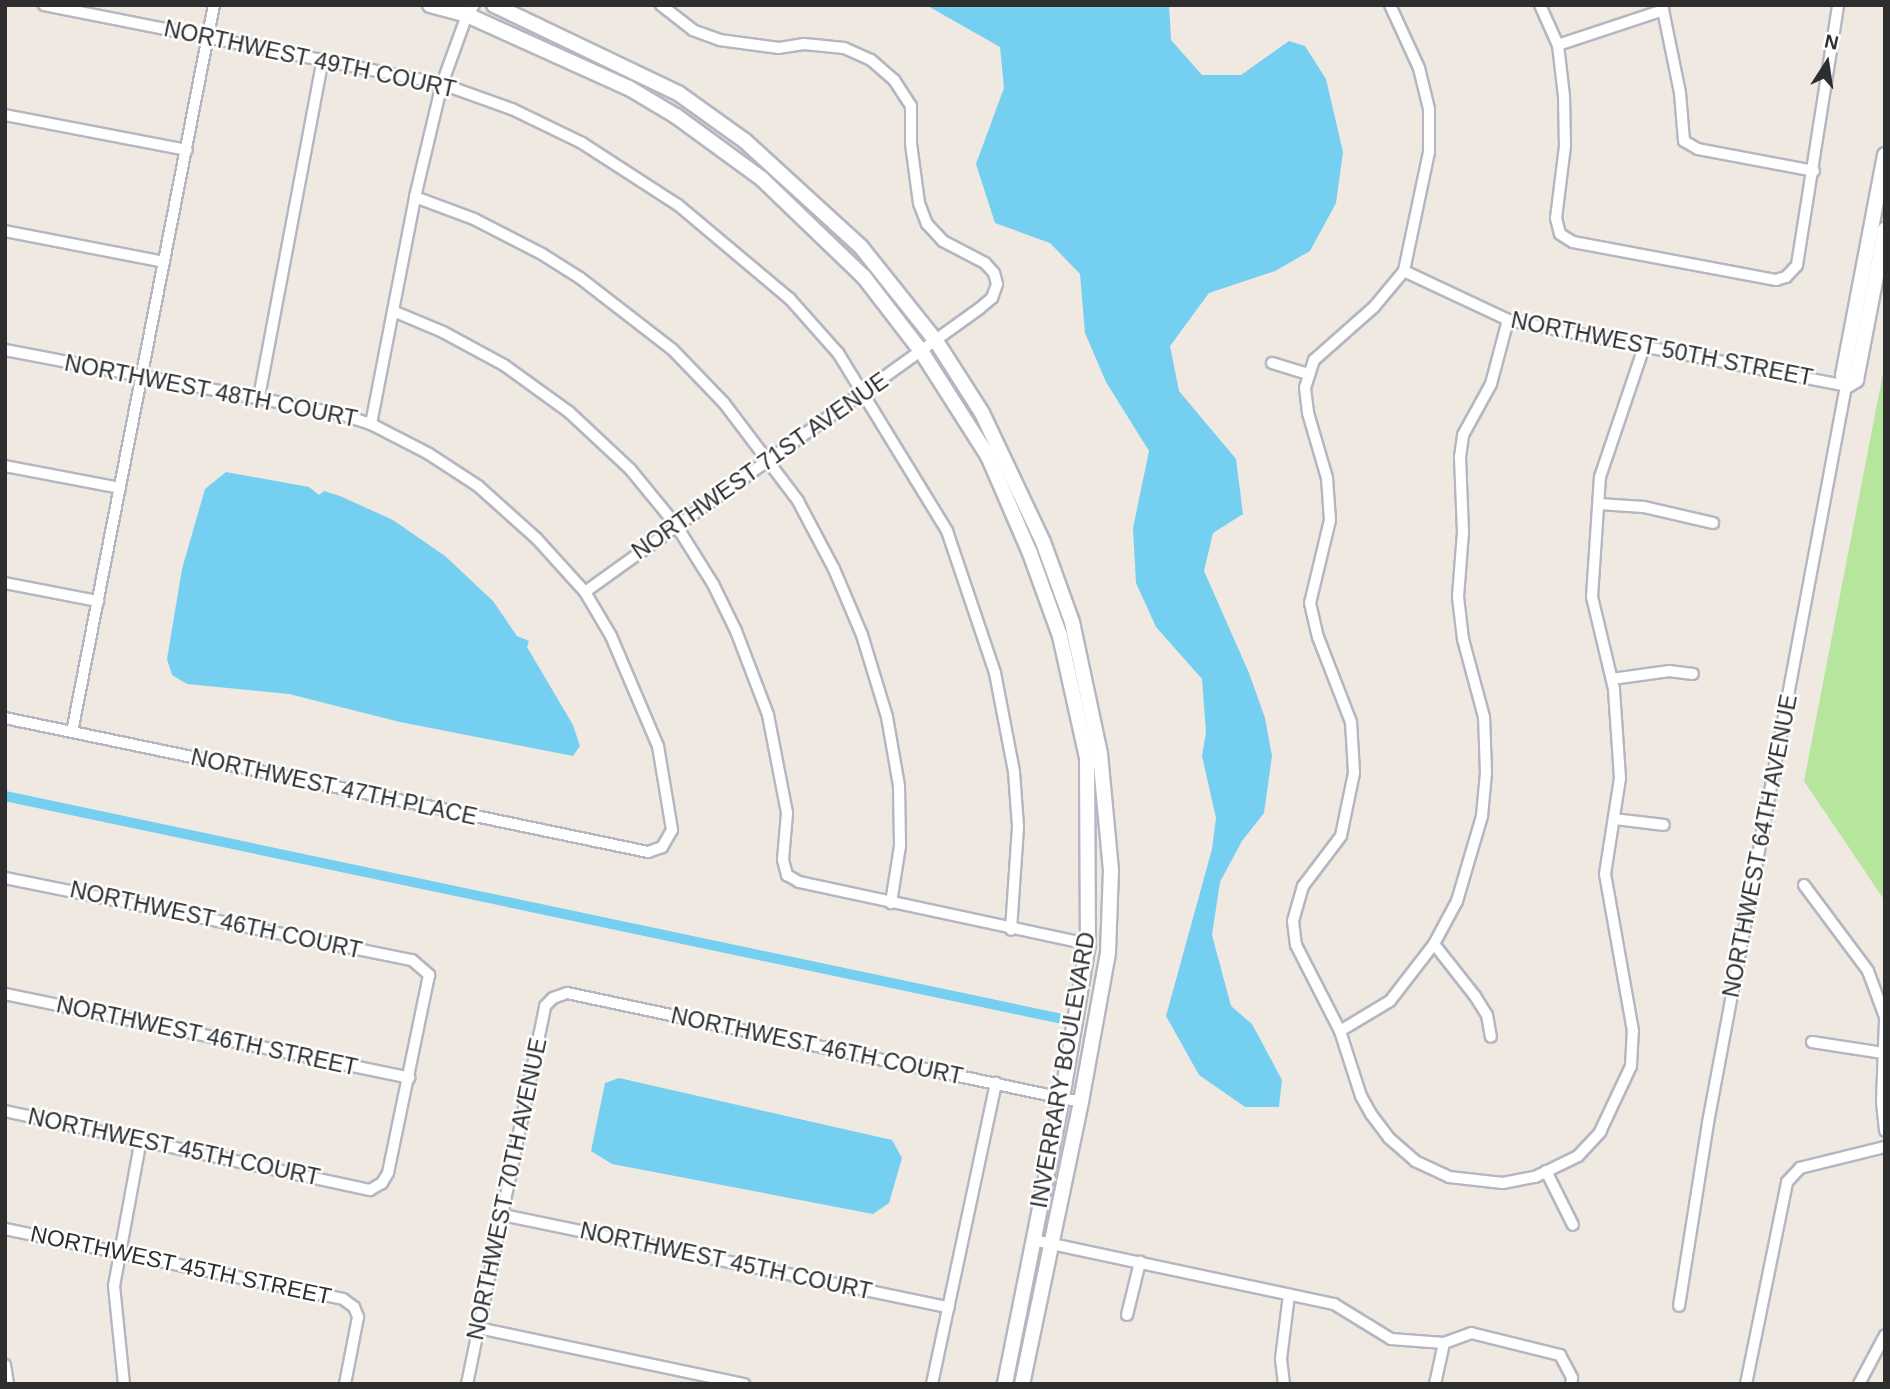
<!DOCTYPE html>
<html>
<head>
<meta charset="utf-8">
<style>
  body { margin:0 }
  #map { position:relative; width:1890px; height:1389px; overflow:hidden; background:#efe9e1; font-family:Helvetica,sans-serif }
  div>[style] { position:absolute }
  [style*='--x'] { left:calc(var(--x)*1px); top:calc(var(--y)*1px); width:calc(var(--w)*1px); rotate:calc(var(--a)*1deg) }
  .green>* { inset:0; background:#b6e59e }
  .water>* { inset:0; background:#75cff0 }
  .canal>* { height:10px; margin:-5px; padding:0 5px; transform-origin:5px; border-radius:5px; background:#75cff0 }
  .roads { filter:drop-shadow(2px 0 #b4b7c1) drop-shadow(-2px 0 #b4b7c1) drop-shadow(0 2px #b4b7c1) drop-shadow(0 -2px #b4b7c1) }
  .minor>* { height:10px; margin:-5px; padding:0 5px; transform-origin:5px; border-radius:5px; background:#fff }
  .tertiary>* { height:14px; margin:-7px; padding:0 7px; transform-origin:7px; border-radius:7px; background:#fff }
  span { translate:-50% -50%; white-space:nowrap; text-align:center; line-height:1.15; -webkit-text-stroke:5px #fff; paint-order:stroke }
  .street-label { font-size:23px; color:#2e2e2e }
  .frame { position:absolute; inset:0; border:7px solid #2e2e2e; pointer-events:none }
  .north { position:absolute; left:1792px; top:28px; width:70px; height:70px; -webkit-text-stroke:5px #fff; paint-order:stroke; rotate:12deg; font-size:19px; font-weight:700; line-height:28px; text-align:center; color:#2e2e2e }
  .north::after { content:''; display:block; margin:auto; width:24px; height:32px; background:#2e2e2e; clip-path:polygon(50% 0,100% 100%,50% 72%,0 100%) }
</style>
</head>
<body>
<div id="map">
  <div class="green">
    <div style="clip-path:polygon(1885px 363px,1885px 901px,1804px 781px)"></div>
  </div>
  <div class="water">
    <div style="clip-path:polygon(926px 5px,1169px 5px,1171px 40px,1202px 75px,1241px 75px,1289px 41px,1305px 46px,1326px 79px,1343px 152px,1336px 203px,1310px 251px,1275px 271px,1209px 293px,1170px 346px,1179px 391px,1236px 459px,1243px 514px,1213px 533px,1204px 571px,1249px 673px,1265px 718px,1272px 756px,1264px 813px,1242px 841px,1220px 882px,1212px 935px,1231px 1006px,1252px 1024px,1282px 1080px,1279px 1107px,1245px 1107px,1199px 1075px,1166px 1016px,1212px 849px,1216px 818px,1202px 756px,1206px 732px,1202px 679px,1156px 627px,1136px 583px,1133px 528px,1149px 451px,1106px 382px,1085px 333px,1080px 274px,1050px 243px,995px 223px,976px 164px,1004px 88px,1000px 47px)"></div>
    <div style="clip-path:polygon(226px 472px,309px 487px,319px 495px,324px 491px,340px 496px,393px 520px,445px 556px,493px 601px,517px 636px,529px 641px,527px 647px,573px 725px,580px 746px,573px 756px,400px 722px,289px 694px,187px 684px,172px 675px,167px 659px,182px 569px,205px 489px)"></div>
    <div style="clip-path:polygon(619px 1078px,892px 1140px,902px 1158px,889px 1203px,873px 1214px,612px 1164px,591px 1151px,605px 1083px)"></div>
  </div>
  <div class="canal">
    <div style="--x:5;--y:796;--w:1085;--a:11.91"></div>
  </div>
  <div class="roads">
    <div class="minor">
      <div style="--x:44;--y:5;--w:406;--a:11.2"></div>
      <div style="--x:442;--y:84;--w:74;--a:19.7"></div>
      <div style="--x:512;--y:109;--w:78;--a:25.9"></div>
      <div style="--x:582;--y:143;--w:114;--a:32.9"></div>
      <div style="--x:678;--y:205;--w:146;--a:40"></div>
      <div style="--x:790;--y:299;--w:72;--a:48.4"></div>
      <div style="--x:838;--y:353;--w:209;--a:58.5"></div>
      <div style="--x:947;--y:531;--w:150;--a:71.3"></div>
      <div style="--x:995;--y:673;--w:101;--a:79.1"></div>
      <div style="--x:1014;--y:772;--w:55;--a:85.8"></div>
      <div style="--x:1018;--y:827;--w:103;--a:93.9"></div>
      <div style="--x:1390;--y:5;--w:69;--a:65.3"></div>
      <div style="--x:1419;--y:68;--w:42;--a:76.3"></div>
      <div style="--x:1429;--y:109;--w:43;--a:90"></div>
      <div style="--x:1429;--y:152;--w:122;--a:101.9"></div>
      <div style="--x:1404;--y:271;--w:47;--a:129.8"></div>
      <div style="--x:1374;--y:307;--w:80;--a:138.5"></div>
      <div style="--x:1314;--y:360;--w:29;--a:108"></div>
      <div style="--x:1305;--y:388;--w:25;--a:83"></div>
      <div style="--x:1308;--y:413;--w:68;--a:73.7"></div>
      <div style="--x:1327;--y:478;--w:42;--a:85.9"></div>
      <div style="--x:1330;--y:520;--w:85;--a:103.5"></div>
      <div style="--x:1310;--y:603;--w:35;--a:77"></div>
      <div style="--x:1318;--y:637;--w:91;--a:68.8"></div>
      <div style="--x:1351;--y:722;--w:51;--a:86.6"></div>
      <div style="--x:1354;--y:773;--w:64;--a:101.7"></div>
      <div style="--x:1341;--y:836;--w:63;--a:127.2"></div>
      <div style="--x:1303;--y:886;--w:36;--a:106"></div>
      <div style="--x:1293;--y:921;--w:24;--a:83"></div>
      <div style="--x:1296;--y:945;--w:97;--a:62.9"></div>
      <div style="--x:1340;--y:1031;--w:68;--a:72.1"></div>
      <div style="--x:1361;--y:1096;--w:21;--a:61"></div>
      <div style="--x:1371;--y:1114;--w:30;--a:53"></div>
      <div style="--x:1389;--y:1138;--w:35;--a:41"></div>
      <div style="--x:1415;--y:1161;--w:38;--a:25"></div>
      <div style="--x:1449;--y:1177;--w:54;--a:6.3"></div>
      <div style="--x:1503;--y:1183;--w:33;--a:-11"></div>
      <div style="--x:1535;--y:1177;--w:48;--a:-26"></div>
      <div style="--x:1578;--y:1156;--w:33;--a:-47"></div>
      <div style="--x:1600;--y:1132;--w:73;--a:-64.8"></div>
      <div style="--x:1631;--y:1066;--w:35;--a:-87"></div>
      <div style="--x:1633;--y:1031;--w:159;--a:-100.1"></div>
      <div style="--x:1605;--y:874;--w:97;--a:-81.1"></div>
      <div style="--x:1620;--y:778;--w:89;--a:-93.9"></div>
      <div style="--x:1614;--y:689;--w:95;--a:-103.4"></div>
      <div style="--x:1592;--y:597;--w:120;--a:-86.2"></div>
      <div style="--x:1600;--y:477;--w:137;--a:-71.3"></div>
      <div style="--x:1540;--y:5;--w:44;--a:65.8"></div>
      <div style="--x:1558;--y:45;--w:51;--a:83.3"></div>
      <div style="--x:1564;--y:96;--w:50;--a:88.9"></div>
      <div style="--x:1565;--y:146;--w:73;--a:97.1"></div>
      <div style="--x:1556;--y:218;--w:16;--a:76"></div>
      <div style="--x:1560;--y:234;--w:15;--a:32"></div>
      <div style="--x:1573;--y:242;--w:207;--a:10.6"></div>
      <div style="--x:1776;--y:280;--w:10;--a:-17"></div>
      <div style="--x:1786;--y:277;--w:16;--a:-47"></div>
      <div style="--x:1797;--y:265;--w:263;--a:-81"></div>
      <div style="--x:1662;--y:5;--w:90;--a:78.4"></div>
      <div style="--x:1680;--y:93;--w:48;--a:85.2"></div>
      <div style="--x:1684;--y:141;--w:16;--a:30"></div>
      <div style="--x:1698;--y:149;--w:118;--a:10.7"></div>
      <div style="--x:1558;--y:45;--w:111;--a:-18.4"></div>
      <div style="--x:5;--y:115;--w:185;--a:10.9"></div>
      <div style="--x:415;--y:197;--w:63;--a:20.4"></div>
      <div style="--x:474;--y:219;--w:76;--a:27.2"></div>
      <div style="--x:542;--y:254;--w:45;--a:32.3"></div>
      <div style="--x:580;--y:278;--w:116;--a:37.7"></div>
      <div style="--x:672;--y:349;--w:75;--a:46.1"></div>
      <div style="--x:724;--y:403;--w:123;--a:52.9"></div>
      <div style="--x:798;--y:501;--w:77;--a:62.1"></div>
      <div style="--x:834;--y:569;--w:72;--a:67"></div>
      <div style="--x:862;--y:635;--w:86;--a:73"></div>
      <div style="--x:887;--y:717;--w:70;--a:80.1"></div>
      <div style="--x:899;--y:786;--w:60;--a:89"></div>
      <div style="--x:900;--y:846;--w:58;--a:99"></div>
      <div style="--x:5;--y:231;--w:162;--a:11"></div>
      <div style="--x:1404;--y:271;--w:115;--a:25.2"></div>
      <div style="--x:1508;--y:320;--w:344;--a:11"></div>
      <div style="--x:1846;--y:386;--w:750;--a:100.61"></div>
      <div style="--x:1708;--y:1123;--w:185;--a:99"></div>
      <div style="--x:393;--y:311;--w:54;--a:22.8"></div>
      <div style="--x:443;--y:332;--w:69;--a:28.4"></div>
      <div style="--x:504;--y:365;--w:80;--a:35.9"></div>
      <div style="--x:569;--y:412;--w:83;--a:43.1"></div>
      <div style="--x:630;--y:469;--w:72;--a:50.6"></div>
      <div style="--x:676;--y:525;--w:70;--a:57.9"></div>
      <div style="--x:713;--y:584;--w:52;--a:63.9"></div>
      <div style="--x:736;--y:631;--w:90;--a:69.1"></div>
      <div style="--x:768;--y:715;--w:100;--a:79"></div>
      <div style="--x:787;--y:813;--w:47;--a:94.9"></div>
      <div style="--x:783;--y:860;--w:16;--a:75"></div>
      <div style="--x:787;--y:875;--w:14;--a:30"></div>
      <div style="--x:799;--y:882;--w:296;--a:12.1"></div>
      <div style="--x:5;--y:350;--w:341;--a:10.8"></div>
      <div style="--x:340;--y:414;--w:33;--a:18"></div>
      <div style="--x:371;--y:424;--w:65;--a:27.3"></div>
      <div style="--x:429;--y:454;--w:59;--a:33.1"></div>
      <div style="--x:478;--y:486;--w:79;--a:41.9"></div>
      <div style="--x:537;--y:539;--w:72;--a:47.8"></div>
      <div style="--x:585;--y:592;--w:51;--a:59.4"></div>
      <div style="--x:611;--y:636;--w:120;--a:66.9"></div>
      <div style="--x:658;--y:746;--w:85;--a:80.5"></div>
      <div style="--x:672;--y:830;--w:20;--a:120"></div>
      <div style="--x:662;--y:847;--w:15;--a:160"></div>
      <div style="--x:648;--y:852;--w:657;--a:-168.23"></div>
      <div style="--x:1272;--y:363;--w:39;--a:17"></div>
      <div style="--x:259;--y:397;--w:344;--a:-79.3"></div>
      <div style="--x:371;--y:424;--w:231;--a:-79"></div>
      <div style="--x:415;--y:197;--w:116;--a:-76.6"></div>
      <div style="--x:442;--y:84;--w:73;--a:-70.1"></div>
      <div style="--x:467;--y:15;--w:12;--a:-55"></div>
      <div style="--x:5;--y:466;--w:117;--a:10.8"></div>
      <div style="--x:1599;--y:504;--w:45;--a:3.8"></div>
      <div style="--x:1644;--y:507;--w:71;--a:13.1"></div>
      <div style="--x:5;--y:583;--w:95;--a:11"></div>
      <div style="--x:585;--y:592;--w:486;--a:-35.7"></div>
      <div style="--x:980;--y:308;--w:16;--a:-40"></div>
      <div style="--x:992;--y:298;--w:15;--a:-70"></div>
      <div style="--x:997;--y:284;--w:11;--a:-105"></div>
      <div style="--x:994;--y:273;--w:13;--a:-132"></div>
      <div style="--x:985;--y:263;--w:47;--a:-152.4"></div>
      <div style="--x:943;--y:241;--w:23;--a:-133"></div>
      <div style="--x:927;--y:224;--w:22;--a:-111"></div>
      <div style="--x:919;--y:203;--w:60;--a:-97.7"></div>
      <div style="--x:911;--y:144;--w:38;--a:-90"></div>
      <div style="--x:911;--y:106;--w:31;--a:-123"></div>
      <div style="--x:894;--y:80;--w:30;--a:-139"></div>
      <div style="--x:871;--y:60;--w:30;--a:-156"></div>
      <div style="--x:844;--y:48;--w:40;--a:-174.3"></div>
      <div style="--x:804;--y:44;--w:25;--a:171"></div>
      <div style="--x:779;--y:48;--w:60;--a:-172.3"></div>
      <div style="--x:720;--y:40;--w:29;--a:-160"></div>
      <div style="--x:693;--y:30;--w:41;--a:-142"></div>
      <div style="--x:1612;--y:679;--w:58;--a:-8"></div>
      <div style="--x:1669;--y:671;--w:24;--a:7"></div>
      <div style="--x:72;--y:732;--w:741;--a:-78.95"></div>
      <div style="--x:1614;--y:819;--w:50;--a:6.8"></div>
      <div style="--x:5;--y:878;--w:415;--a:11.4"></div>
      <div style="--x:412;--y:960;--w:23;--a:41"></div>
      <div style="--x:429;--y:975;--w:202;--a:101.7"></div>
      <div style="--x:388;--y:1173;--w:12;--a:121"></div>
      <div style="--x:382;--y:1183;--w:14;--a:150"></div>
      <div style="--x:370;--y:1190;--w:373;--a:-167.8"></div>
      <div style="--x:1804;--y:885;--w:107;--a:53.3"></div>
      <div style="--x:1868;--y:971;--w:49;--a:69.7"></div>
      <div style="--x:1434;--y:944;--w:66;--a:51.7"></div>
      <div style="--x:1475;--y:996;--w:22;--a:58"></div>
      <div style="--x:1487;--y:1015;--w:22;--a:80"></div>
      <div style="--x:5;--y:994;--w:413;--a:11.7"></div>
      <div style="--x:1885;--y:1020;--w:82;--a:92.1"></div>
      <div style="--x:1882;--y:1102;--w:29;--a:84"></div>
      <div style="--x:1340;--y:1031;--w:58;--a:-31"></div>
      <div style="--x:1390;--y:1001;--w:72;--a:-52.3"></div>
      <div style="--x:1434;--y:944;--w:49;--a:-61.9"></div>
      <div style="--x:1457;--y:901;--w:89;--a:-73.6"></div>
      <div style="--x:1482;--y:816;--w:43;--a:-84.7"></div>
      <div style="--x:1486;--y:773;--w:56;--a:-92"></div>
      <div style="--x:1484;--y:717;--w:81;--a:-105.1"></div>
      <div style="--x:1463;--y:639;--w:42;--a:-96.8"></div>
      <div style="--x:1458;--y:597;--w:65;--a:-85.6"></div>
      <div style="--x:1463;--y:532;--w:75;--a:-92.3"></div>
      <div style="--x:1460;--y:457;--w:22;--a:-82"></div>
      <div style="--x:1463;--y:435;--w:58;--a:-61.2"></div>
      <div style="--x:1491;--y:384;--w:66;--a:-75.1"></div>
      <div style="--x:1812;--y:1042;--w:72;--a:8.8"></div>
      <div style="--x:1546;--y:1171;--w:60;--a:63.4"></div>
      <div style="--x:503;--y:1215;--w:455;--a:11.7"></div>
      <div style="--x:5;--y:1229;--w:345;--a:11.7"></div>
      <div style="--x:343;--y:1299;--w:14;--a:36"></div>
      <div style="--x:354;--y:1307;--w:11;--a:68"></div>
      <div style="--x:358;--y:1317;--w:68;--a:101"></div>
      <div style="--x:1033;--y:1240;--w:308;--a:12"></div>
      <div style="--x:1334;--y:1304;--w:67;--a:31.6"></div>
      <div style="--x:1391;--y:1339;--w:53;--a:4.3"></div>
      <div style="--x:1444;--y:1343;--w:29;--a:-20"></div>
      <div style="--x:1471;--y:1333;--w:92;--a:13.9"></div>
      <div style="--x:1560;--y:1355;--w:26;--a:62"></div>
      <div style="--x:1572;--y:1378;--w:6;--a:99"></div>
      <div style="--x:1127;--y:1315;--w:55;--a:-76.2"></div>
      <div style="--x:478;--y:1328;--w:272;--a:11.9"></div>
      <div style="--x:5;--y:1365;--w:19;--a:81"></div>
      <div style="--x:124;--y:1384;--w:99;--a:-95.8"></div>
      <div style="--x:114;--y:1286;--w:149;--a:-79.6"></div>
      <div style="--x:467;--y:1384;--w:386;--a:-78.3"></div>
      <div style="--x:545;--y:1006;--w:11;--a:-45"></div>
      <div style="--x:553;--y:998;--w:15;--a:-20"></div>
      <div style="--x:567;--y:993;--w:525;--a:11.97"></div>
      <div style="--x:932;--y:1384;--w:308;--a:-78"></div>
      <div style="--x:1284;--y:1384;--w:25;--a:-97"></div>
      <div style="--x:1281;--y:1359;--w:64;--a:-82.9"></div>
      <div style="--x:1435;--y:1384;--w:42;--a:-77.6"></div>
      <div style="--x:1746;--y:1384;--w:206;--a:-78.5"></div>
      <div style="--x:1787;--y:1182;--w:19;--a:-47"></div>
      <div style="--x:1800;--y:1168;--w:88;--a:-13.9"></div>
      <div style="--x:1859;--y:1384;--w:55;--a:-62"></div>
    </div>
    <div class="tertiary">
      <div style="--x:430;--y:5;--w:38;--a:15"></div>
      <div style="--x:467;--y:15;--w:178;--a:24.3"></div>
      <div style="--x:629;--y:88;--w:55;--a:30.8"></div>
      <div style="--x:676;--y:116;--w:107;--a:36.2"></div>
      <div style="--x:762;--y:179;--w:141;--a:43.9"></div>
      <div style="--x:864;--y:277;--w:93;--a:52.4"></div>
      <div style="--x:921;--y:351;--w:125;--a:57.5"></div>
      <div style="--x:988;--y:456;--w:106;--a:66.6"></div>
      <div style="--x:1030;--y:553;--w:88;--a:70.1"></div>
      <div style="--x:1060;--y:636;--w:125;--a:77.5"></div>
      <div style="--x:1087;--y:758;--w:186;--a:89.7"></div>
      <div style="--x:1088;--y:944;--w:156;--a:99.6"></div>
      <div style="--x:1062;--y:1098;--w:292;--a:101.3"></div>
      <div style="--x:494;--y:5;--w:204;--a:25.6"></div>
      <div style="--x:678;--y:93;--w:82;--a:35.6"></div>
      <div style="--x:745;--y:141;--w:157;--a:42.4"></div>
      <div style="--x:861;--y:247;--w:120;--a:51.4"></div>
      <div style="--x:936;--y:341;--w:85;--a:57.4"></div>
      <div style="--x:982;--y:413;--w:143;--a:64.7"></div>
      <div style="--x:1043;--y:542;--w:85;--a:70.1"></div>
      <div style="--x:1072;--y:622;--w:135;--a:78"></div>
      <div style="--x:1100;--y:754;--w:117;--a:84.6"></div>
      <div style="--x:1111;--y:870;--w:83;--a:92.1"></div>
      <div style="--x:1108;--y:953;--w:151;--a:100.3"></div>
      <div style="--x:1081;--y:1102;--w:288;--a:101.8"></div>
      <div style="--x:1885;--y:155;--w:224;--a:100.8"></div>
      <div style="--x:1843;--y:375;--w:11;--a:75"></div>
      <div style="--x:1846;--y:386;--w:12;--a:-31"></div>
      <div style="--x:1856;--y:380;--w:153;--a:-79.1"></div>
    </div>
  </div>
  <div class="street-label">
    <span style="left:310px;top:59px;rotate:12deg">NORTHWEST 49TH COURT</span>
    <span style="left:1662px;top:349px;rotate:11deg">NORTHWEST 50TH STREET</span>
    <span style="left:211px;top:391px;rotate:11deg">NORTHWEST 48TH COURT</span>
    <span style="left:760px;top:466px;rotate:-35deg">NORTHWEST 71ST AVENUE</span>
    <span style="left:334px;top:787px;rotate:12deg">NORTHWEST 47TH PLACE</span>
    <span style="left:1760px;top:846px;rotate:-79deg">NORTHWEST 64TH AVENUE</span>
    <span style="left:216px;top:920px;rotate:12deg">NORTHWEST 46TH COURT</span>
    <span style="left:207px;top:1036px;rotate:12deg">NORTHWEST 46TH STREET</span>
    <span style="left:817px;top:1046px;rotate:12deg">NORTHWEST 46TH COURT</span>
    <span style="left:1063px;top:1070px;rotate:-80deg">INVERRARY BOULEVARD</span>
    <span style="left:174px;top:1147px;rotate:12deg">NORTHWEST 45TH COURT</span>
    <span style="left:507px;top:1189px;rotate:-78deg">NORTHWEST 70TH AVENUE</span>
    <span style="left:726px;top:1261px;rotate:12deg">NORTHWEST 45TH COURT</span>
    <span style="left:181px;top:1265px;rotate:12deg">NORTHWEST 45TH STREET</span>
  </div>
  <div class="frame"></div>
  <div class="north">N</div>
</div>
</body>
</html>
